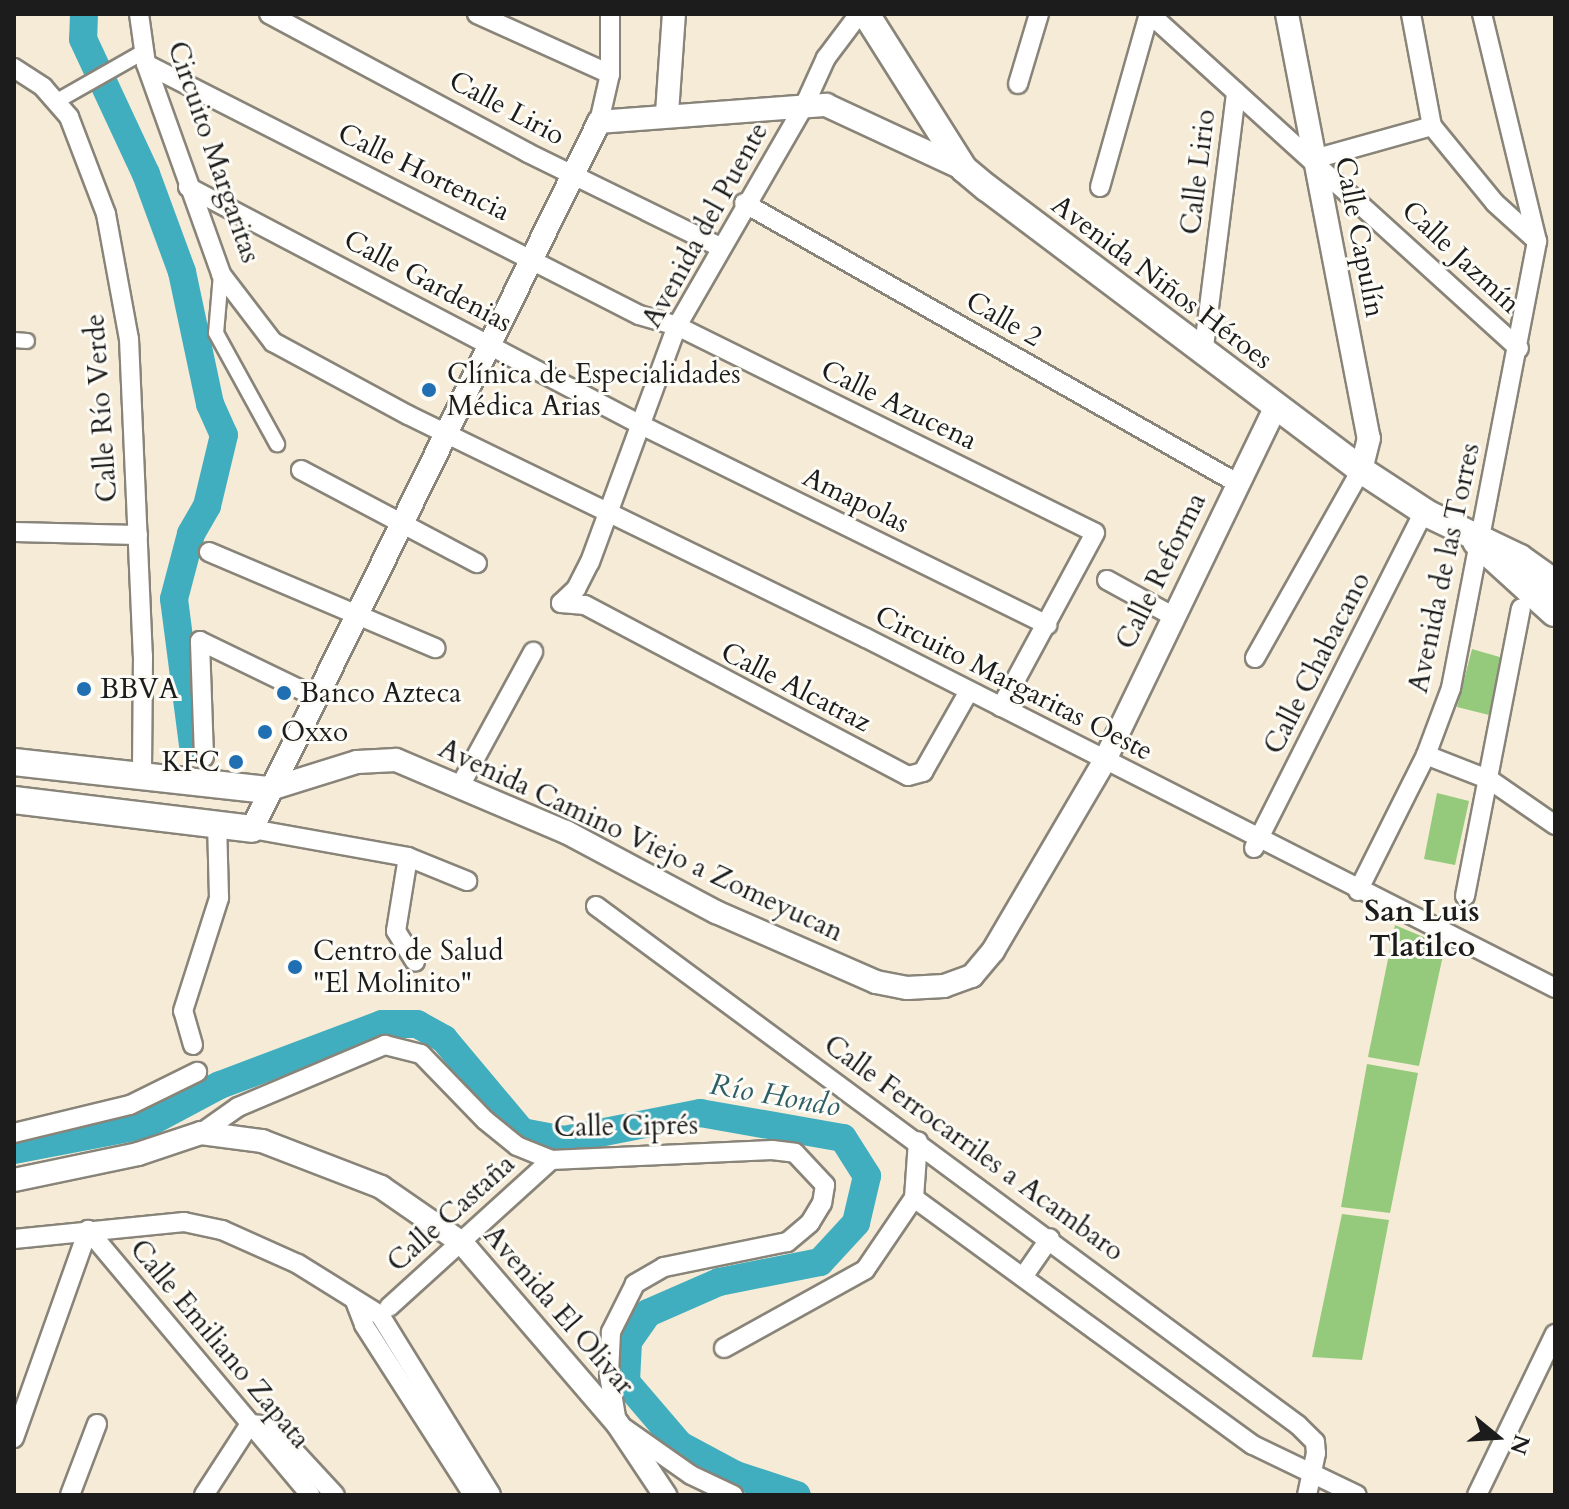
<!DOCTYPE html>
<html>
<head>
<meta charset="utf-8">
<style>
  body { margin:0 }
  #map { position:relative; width:1569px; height:1509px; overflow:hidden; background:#f6ebd6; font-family:Cardo,serif }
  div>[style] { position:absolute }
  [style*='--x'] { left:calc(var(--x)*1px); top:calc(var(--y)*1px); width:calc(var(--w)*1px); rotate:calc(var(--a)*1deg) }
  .green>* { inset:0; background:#95ca7c }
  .river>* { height:28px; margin:-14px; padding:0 14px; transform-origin:14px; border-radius:14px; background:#41aebf }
  .roads { filter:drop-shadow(2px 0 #898479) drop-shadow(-2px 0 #898479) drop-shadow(0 2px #898479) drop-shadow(0 -2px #898479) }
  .pedestrian>* { height:14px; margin:-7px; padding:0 7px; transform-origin:7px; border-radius:7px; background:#fff }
  .minor>* { height:18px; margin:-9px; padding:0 9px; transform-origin:9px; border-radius:9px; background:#fff }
  .tertiary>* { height:22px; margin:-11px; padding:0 11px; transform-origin:11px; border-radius:11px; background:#fff }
  .secondary>* { height:26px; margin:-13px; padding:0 13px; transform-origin:13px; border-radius:13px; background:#fff }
  .trunk>* { height:30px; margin:-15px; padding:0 15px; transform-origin:15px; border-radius:15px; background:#fff }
  .dots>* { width:22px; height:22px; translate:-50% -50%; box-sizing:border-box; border:4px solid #fdfcf7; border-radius:50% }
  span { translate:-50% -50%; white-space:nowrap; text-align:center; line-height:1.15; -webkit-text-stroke:6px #fdfcf7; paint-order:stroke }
  .street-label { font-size:28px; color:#1c1c1c }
  .poi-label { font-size:28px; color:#1c1c1c }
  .left { translate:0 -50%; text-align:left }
  .right { translate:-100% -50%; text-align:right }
  .neighbourhood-label { font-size:30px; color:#1c1c1c; font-weight:700 }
  .water-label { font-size:30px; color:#2d5e65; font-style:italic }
  .frame { position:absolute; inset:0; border:16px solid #1c1c1c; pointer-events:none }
  .north { position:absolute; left:1457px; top:1397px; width:80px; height:80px; -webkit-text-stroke:6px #fdfcf7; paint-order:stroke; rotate:108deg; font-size:22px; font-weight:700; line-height:32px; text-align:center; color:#1c1c1c }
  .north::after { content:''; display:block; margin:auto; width:28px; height:36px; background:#1c1c1c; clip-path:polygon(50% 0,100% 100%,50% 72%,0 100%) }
</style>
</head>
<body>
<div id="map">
  <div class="green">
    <div style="clip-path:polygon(1472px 649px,1503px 658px,1489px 715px,1457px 707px)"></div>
    <div style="clip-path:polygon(1437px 793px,1469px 801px,1455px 865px,1424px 859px)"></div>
    <div style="clip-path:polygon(1395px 925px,1445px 946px,1419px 1066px,1368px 1057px)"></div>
    <div style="clip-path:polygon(1367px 1064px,1418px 1073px,1390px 1213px,1341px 1207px)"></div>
    <div style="clip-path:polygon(1342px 1214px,1389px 1220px,1362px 1360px,1312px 1357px)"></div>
  </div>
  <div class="river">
    <div style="--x:84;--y:14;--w:25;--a:92"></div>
    <div style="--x:83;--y:39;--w:149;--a:65"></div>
    <div style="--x:146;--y:174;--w:104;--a:69.8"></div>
    <div style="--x:182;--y:272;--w:135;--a:78"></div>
    <div style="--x:210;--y:404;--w:34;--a:66"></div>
    <div style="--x:224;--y:435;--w:73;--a:103.5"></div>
    <div style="--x:207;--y:506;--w:32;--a:120"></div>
    <div style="--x:191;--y:534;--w:67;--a:104.7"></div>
    <div style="--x:174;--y:599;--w:147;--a:82.6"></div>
    <div style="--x:14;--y:1150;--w:133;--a:-10.8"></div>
    <div style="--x:145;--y:1125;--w:85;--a:-28.1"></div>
    <div style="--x:220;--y:1085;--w:173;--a:-20.6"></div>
    <div style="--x:382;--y:1024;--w:35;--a:0"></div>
    <div style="--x:417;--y:1024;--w:31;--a:29"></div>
    <div style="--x:444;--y:1039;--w:121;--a:50"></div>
    <div style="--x:522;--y:1132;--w:43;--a:10.8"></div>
    <div style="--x:564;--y:1140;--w:139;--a:-11.2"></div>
    <div style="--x:700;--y:1113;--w:145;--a:9.9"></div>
    <div style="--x:843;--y:1138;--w:45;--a:57.7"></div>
    <div style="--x:867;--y:1176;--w:48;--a:103.2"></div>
    <div style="--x:856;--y:1223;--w:53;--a:132.7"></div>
    <div style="--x:820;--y:1262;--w:103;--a:168.8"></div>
    <div style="--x:719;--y:1282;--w:77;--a:156.4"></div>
    <div style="--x:648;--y:1313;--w:35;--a:125"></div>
    <div style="--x:628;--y:1342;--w:40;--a:92.9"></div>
    <div style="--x:626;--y:1382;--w:83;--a:49.4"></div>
    <div style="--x:680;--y:1445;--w:64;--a:28.2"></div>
    <div style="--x:736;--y:1475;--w:64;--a:18.2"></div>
  </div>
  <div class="roads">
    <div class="pedestrian">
      <div style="--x:57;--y:101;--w:101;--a:-29.6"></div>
      <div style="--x:221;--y:274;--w:59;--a:94.8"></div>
      <div style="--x:216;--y:333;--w:127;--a:61.2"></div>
      <div style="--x:14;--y:340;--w:13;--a:4"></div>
    </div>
    <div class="minor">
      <div style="--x:139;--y:14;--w:50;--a:82"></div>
      <div style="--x:146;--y:64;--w:223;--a:70.3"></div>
      <div style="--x:221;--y:274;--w:86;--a:52.6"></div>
      <div style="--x:273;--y:342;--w:153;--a:28.4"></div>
      <div style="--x:408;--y:415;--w:509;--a:25.96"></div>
      <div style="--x:866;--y:638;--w:773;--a:26.93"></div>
      <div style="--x:269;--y:14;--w:294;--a:28.2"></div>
      <div style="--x:528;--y:153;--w:214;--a:26.1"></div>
      <div style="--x:477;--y:14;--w:146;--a:24.3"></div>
      <div style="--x:1150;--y:14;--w:498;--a:42.2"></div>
      <div style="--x:1411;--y:14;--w:114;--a:79.4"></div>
      <div style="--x:1432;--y:126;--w:99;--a:50.7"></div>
      <div style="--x:1495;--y:203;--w:57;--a:42.1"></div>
      <div style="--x:146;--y:64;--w:553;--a:26.98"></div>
      <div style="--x:639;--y:315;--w:40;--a:16"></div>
      <div style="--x:677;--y:326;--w:466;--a:26.3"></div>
      <div style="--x:1095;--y:533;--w:198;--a:118.4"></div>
      <div style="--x:14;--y:68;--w:35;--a:33"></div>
      <div style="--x:43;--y:87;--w:40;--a:49"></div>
      <div style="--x:69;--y:117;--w:104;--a:69.1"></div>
      <div style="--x:106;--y:214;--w:127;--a:79.6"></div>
      <div style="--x:129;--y:339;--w:317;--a:87.5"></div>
      <div style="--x:143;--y:656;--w:122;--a:90.5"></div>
      <div style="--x:1018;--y:84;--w:73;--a:-73.3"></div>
      <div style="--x:599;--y:122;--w:49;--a:-77.1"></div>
      <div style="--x:610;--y:74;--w:60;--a:-90"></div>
      <div style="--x:1314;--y:159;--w:123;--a:-15.6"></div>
      <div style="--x:188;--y:187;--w:512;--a:27.72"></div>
      <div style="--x:641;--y:425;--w:453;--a:26.2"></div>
      <div style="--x:1100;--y:187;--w:180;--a:-74.2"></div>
      <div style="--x:744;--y:203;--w:567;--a:29.59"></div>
      <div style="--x:1203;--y:355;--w:265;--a:-82.8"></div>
      <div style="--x:301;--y:470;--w:199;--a:27.9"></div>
      <div style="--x:14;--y:532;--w:124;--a:1.4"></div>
      <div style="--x:209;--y:552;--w:246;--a:23"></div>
      <div style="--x:1107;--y:580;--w:73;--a:28.7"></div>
      <div style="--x:561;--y:603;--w:21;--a:-43"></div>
      <div style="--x:576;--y:589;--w:30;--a:-63"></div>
      <div style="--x:590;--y:562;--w:252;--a:-69.8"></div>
      <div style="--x:677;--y:326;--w:256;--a:-60"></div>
      <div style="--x:805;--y:104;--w:51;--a:-65.5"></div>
      <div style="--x:826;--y:58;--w:55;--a:-53.1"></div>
      <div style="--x:561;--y:603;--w:24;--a:5"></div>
      <div style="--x:585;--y:605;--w:365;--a:27.9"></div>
      <div style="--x:908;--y:776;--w:16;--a:-15"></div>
      <div style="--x:923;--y:772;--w:93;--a:-60.4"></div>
      <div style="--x:1255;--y:658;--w:216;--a:-60.6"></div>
      <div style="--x:1426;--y:755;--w:69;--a:21.3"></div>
      <div style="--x:1490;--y:780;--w:79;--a:34.7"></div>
      <div style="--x:204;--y:757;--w:116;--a:-92"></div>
      <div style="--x:200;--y:641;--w:127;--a:25.8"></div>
      <div style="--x:460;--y:786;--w:153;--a:-61.4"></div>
      <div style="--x:252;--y:829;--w:158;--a:10.2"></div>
      <div style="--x:408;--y:857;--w:64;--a:22.1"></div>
      <div style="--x:1254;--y:848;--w:377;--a:-63.2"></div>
      <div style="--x:408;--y:857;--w:75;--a:99.2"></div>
      <div style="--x:396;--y:931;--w:36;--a:58"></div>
      <div style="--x:1358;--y:891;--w:152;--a:-63.4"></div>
      <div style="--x:1426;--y:755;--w:72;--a:-69.5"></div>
      <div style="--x:1451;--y:688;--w:455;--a:-79.1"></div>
      <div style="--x:1537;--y:241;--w:234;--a:-103.6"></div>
      <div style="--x:1465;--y:896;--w:293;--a:-79"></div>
      <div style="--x:596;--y:906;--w:873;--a:36.48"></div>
      <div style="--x:1298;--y:1425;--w:24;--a:45"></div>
      <div style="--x:1315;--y:1442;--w:11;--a:85"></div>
      <div style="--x:1316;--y:1453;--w:43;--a:102.1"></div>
      <div style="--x:193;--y:1045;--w:35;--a:-106"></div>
      <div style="--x:183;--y:1011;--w:119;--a:-72.3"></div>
      <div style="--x:219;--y:898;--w:74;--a:-91.5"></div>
      <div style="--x:14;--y:1133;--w:119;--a:-13.6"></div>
      <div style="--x:130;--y:1105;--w:75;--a:-26.2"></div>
      <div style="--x:201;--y:1133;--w:45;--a:-35.1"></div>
      <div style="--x:238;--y:1107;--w:160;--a:-22.9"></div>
      <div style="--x:385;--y:1045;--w:37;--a:14"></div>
      <div style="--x:421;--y:1054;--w:92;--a:45.9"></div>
      <div style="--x:485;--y:1120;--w:41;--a:39.1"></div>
      <div style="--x:517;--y:1146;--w:37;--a:22"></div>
      <div style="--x:551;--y:1160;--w:221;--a:-2.6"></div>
      <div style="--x:772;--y:1150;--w:23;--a:7"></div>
      <div style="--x:795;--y:1153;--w:44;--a:46.8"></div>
      <div style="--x:825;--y:1185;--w:18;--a:99"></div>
      <div style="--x:822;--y:1203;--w:23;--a:121"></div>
      <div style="--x:810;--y:1223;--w:30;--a:140"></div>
      <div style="--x:787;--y:1242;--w:126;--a:168.5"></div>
      <div style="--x:664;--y:1267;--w:34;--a:150"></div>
      <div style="--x:635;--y:1284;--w:54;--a:116.6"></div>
      <div style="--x:611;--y:1332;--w:43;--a:92.7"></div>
      <div style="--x:609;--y:1375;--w:49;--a:80.5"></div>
      <div style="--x:617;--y:1423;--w:90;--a:35.1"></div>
      <div style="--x:691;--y:1475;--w:47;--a:25.5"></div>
      <div style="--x:914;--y:1198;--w:419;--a:36.1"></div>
      <div style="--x:1253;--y:1445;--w:115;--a:25.7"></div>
      <div style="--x:88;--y:1230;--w:346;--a:50"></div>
      <div style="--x:14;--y:1239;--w:171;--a:-5.7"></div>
      <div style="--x:184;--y:1222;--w:39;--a:12"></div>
      <div style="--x:222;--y:1230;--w:83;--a:24.1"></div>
      <div style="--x:298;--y:1264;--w:97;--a:31.9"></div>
      <div style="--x:380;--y:1315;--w:211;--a:58.3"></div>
      <div style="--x:1023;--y:1277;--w:47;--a:-55.3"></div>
      <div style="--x:355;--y:1301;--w:26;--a:69"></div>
      <div style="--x:364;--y:1325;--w:202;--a:57.3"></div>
      <div style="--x:389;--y:1307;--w:219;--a:-42.2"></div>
      <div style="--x:724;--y:1348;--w:161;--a:-29"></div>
      <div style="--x:865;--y:1270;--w:87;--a:-55.8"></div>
      <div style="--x:914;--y:1198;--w:57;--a:-86"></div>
      <div style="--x:14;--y:1438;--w:221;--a:-70.4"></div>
      <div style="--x:70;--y:1495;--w:76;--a:-69.2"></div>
      <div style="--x:204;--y:1495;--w:85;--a:-57.1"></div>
      <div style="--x:250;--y:1424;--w:21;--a:5"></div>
      <div style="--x:271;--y:1426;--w:94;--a:47.2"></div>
      <div style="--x:1477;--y:1495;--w:179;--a:-64.2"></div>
    </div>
    <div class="tertiary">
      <div style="--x:1287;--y:14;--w:432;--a:79.1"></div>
      <div style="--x:1369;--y:438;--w:33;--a:104"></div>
      <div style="--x:667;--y:113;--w:99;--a:-86"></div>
      <div style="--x:267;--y:790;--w:94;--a:-17.3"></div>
      <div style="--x:357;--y:762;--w:39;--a:-3"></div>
      <div style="--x:396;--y:760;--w:185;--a:23"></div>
      <div style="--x:566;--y:832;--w:170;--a:28.1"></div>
      <div style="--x:716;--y:912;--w:175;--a:23.6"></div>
      <div style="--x:876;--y:982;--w:32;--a:11"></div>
      <div style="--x:907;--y:988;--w:37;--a:-3"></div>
      <div style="--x:944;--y:986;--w:30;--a:-20"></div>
      <div style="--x:972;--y:976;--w:33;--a:-50"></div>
      <div style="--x:993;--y:951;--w:219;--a:-59.6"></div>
      <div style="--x:1104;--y:762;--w:392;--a:-64.2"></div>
      <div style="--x:252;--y:829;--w:788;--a:-63.86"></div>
      <div style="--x:599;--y:122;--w:228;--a:-4.3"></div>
      <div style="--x:826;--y:105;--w:152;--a:24.9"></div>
      <div style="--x:14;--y:1180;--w:127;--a:-11.8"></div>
      <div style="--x:138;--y:1154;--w:66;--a:-18.4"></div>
      <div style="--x:201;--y:1133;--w:62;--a:7.5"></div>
      <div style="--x:262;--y:1141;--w:128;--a:21.1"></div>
      <div style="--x:381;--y:1187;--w:98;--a:34.7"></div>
      <div style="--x:462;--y:1243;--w:238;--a:49.3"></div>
      <div style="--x:617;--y:1423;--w:87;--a:56.3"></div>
    </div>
    <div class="secondary">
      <div style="--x:866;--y:14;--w:183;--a:57.7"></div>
      <div style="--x:964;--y:169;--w:30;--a:40"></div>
      <div style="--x:987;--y:188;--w:468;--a:37"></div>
      <div style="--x:1361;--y:470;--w:80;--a:33.3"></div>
      <div style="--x:1428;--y:514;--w:102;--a:25.6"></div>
      <div style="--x:1520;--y:558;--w:43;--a:35.5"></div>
      <div style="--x:14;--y:762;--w:255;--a:6.3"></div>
      <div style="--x:14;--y:800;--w:240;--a:6.9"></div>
    </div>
    <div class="trunk">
      <div style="--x:1478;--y:541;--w:104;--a:42.3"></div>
    </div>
  </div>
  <div class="dots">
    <div style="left:429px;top:390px;background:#1f6fb2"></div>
    <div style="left:84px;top:689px;background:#1f6fb2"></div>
    <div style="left:284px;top:693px;background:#1f6fb2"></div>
    <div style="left:265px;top:732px;background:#1f6fb2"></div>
    <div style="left:236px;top:762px;background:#1f6fb2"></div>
    <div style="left:295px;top:967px;background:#1f6fb2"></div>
  </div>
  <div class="street-label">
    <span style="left:507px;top:108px;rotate:28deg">Calle Lirio</span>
    <span style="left:214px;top:152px;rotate:71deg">Circuito Margaritas</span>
    <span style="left:424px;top:172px;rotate:26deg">Calle Hortencia</span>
    <span style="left:1198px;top:172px;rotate:-83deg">Calle Lirio</span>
    <span style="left:705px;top:225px;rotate:-61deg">Avenida del Puente</span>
    <span style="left:1360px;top:237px;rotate:79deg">Calle Capulín</span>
    <span style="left:1461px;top:257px;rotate:43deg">Calle Jazmín</span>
    <span style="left:428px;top:281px;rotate:28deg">Calle Gardenias</span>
    <span style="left:1162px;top:282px;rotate:37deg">Avenida Niños Héroes</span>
    <span style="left:1004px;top:319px;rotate:30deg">Calle 2</span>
    <span style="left:899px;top:405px;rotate:26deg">Calle Azucena</span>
    <span style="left:101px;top:408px;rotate:-94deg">Calle Río Verde</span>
    <span style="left:856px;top:500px;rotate:26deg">Amapolas</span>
    <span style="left:1444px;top:568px;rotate:-78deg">Avenida de las Torres</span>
    <span style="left:1161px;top:571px;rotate:-64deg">Calle Reforma</span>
    <span style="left:1317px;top:663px;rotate:-63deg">Calle Chabacano</span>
    <span style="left:1014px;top:683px;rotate:27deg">Circuito Margaritas Oeste</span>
    <span style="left:796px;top:687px;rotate:27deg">Calle Alcatraz</span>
    <span style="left:641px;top:840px;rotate:25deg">Avenida Camino Viejo a Zomeyucan</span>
    <span style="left:626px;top:1126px;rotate:-1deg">Calle Ciprés</span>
    <span style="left:974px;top:1148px;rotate:36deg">Calle Ferrocarriles a Acambaro</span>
    <span style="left:451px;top:1213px;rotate:-42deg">Calle Castaña</span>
    <span style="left:559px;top:1310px;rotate:49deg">Avenida El Olivar</span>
    <span style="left:220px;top:1344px;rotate:50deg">Calle Emiliano Zapata</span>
  </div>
  <div class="poi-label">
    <span class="left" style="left:447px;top:390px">Clínica de Especialidades<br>Médica Arias</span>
    <span class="left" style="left:100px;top:689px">BBVA</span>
    <span class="left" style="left:300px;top:693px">Banco Azteca</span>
    <span class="left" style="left:281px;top:732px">Oxxo</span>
    <span class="right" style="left:220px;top:762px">KFC</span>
    <span class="left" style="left:313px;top:967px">Centro de Salud<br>"El Molinito"</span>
  </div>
  <div class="neighbourhood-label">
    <span style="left:1422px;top:929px">San Luis<br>Tlatilco</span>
  </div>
  <div class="water-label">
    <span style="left:775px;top:1096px;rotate:10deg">Río Hondo</span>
  </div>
  <div class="frame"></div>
  <div class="north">N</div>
</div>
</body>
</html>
